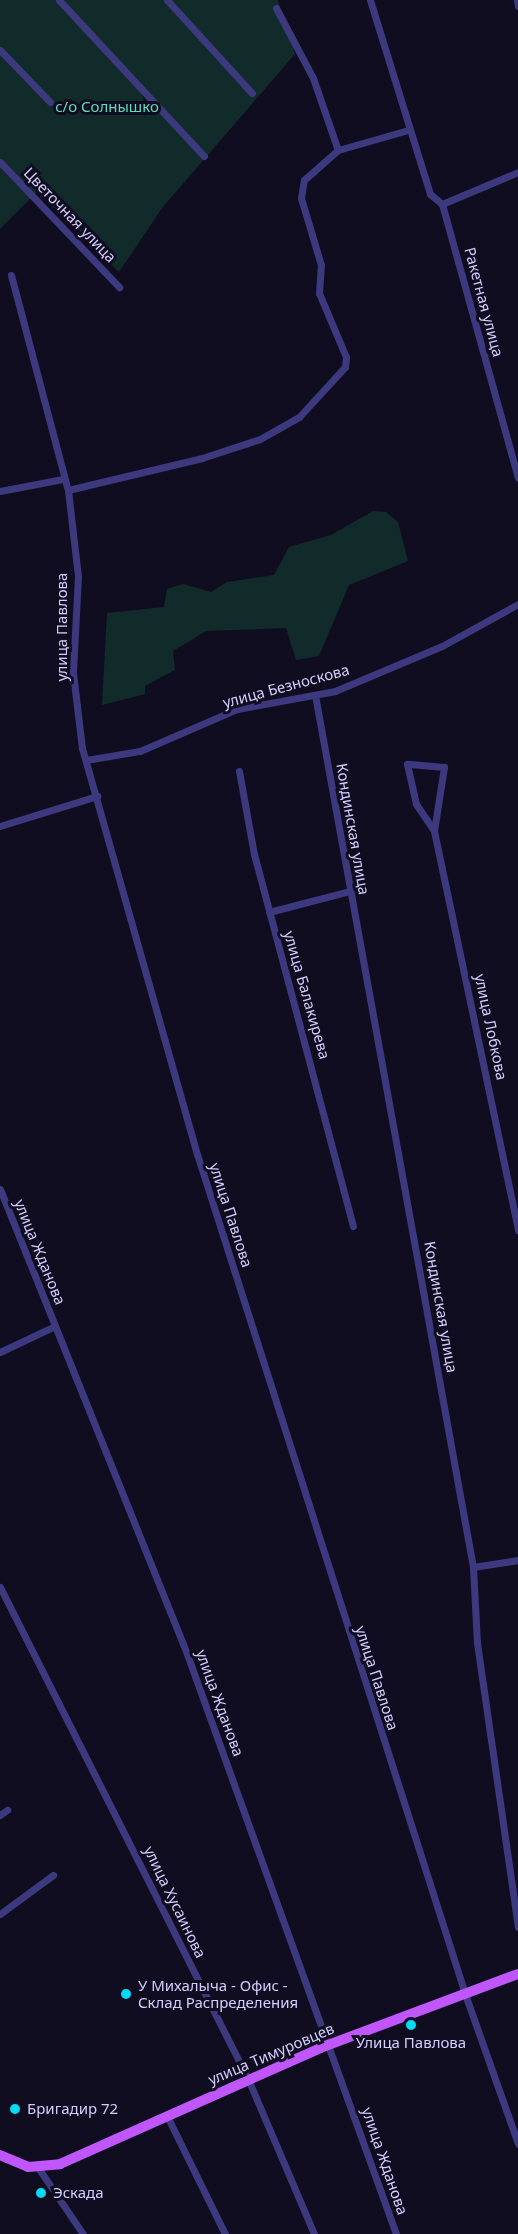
<!DOCTYPE html>
<html>
<head>
<meta charset="utf-8">
<style>
  body { margin:0 }
  #map { position:relative; width:518px; height:2234px; overflow:hidden; background:#110d21; font-family:"Noto Sans",sans-serif }
  div>[style] { position:absolute }
  [style*='--x'] { left:calc(var(--x)*1px); top:calc(var(--y)*1px); width:calc(var(--w)*1px); rotate:calc(var(--a)*1deg) }
  .green>* { inset:0; background:#112b2a }
  .minor>* { height:7px; margin:-3.5px; padding:0 3.5px; transform-origin:3.5px; border-radius:3.5px; background:#3c397f }
  .primary>* { height:10px; margin:-5px; padding:0 5px; transform-origin:5px; border-radius:5px; background:#c057fd }
  .dots>* { width:16px; height:16px; translate:-50% -50%; box-sizing:border-box; border:3px solid #110d21; border-radius:50% }
  span { translate:-50% -50%; white-space:nowrap; text-align:center; line-height:1.15; -webkit-text-stroke:6px #110d21; paint-order:stroke }
  .park-label { font-size:15px; color:#5cddbe }
  .street-label { font-size:15px; color:#d4cefe }
  .poi-label { font-size:15px; color:#d4cefe }
  .left { translate:0 -50%; text-align:left }
</style>
</head>
<body>
<div id="map">
  <div class="green">
    <div style="clip-path:polygon(0 0,278px 0,295px 54px,162px 208px,119px 272px,37px 192px,0 229px)"></div>
    <div style="clip-path:polygon(373px 511px,386px 512px,398px 522px,408px 561px,349px 585px,319px 656px,296px 660px,286px 628px,206px 631px,173px 651px,175px 670px,145px 686px,145px 694px,102px 705px,107px 613px,164px 607px,167px 589px,183px 584px,211px 592px,227px 582px,274px 575px,289px 547px,331px 535px)"></div>
  </div>
  <div class="minor">
    <div style="--x:59;--y:0;--w:213;--a:47.1"></div>
    <div style="--x:167;--y:0;--w:126;--a:47.6"></div>
    <div style="--x:370;--y:0;--w:203;--a:72.8"></div>
    <div style="--x:430;--y:194;--w:16;--a:40"></div>
    <div style="--x:442;--y:204;--w:284;--a:74.5"></div>
    <div style="--x:517;--y:0;--w:6;--a:81"></div>
    <div style="--x:276;--y:8;--w:79;--a:62.1"></div>
    <div style="--x:313;--y:78;--w:76;--a:70.9"></div>
    <div style="--x:0;--y:50;--w:72;--a:46.1"></div>
    <div style="--x:0;--y:162;--w:173;--a:46.4"></div>
    <div style="--x:442;--y:204;--w:82;--a:-22.8"></div>
    <div style="--x:11;--y:275;--w:222;--a:75.2"></div>
    <div style="--x:68;--y:490;--w:87;--a:83.4"></div>
    <div style="--x:78;--y:576;--w:97;--a:93"></div>
    <div style="--x:73;--y:673;--w:76;--a:83.2"></div>
    <div style="--x:82;--y:748;--w:422;--a:74.2"></div>
    <div style="--x:197;--y:1154;--w:882;--a:72.3"></div>
    <div style="--x:465;--y:1994;--w:159;--a:70.5"></div>
    <div style="--x:68;--y:490;--w:138;--a:-13.4"></div>
    <div style="--x:202;--y:458;--w:61;--a:-18.1"></div>
    <div style="--x:260;--y:439;--w:45;--a:-29.4"></div>
    <div style="--x:299;--y:417;--w:68;--a:-47.4"></div>
    <div style="--x:345;--y:367;--w:10;--a:-84"></div>
    <div style="--x:346;--y:357;--w:69;--a:-112.9"></div>
    <div style="--x:319;--y:293;--w:28;--a:-86"></div>
    <div style="--x:321;--y:265;--w:70;--a:-106.6"></div>
    <div style="--x:301;--y:198;--w:18;--a:-81"></div>
    <div style="--x:304;--y:180;--w:45;--a:-41.4"></div>
    <div style="--x:338;--y:150;--w:73;--a:-15.9"></div>
    <div style="--x:0;--y:491;--w:64;--a:-10.8"></div>
    <div style="--x:315;--y:695;--w:886;--a:79.73"></div>
    <div style="--x:473;--y:1567;--w:76;--a:87"></div>
    <div style="--x:477;--y:1643;--w:287;--a:81.8"></div>
    <div style="--x:86;--y:760;--w:55;--a:-9.5"></div>
    <div style="--x:140;--y:751;--w:106;--a:-23.4"></div>
    <div style="--x:237;--y:709;--w:100;--a:-10.4"></div>
    <div style="--x:335;--y:691;--w:116;--a:-22.8"></div>
    <div style="--x:442;--y:646;--w:87;--a:-28.9"></div>
    <div style="--x:239;--y:771;--w:84;--a:79.8"></div>
    <div style="--x:254;--y:854;--w:385;--a:75.1"></div>
    <div style="--x:0;--y:826;--w:102;--a:-17.2"></div>
    <div style="--x:434;--y:831;--w:65;--a:-81.1"></div>
    <div style="--x:444;--y:767;--w:37;--a:-175"></div>
    <div style="--x:407;--y:764;--w:41;--a:77.3"></div>
    <div style="--x:416;--y:804;--w:32;--a:56"></div>
    <div style="--x:434;--y:831;--w:408;--a:78.1"></div>
    <div style="--x:269;--y:912;--w:84;--a:-14.5"></div>
    <div style="--x:0;--y:1189;--w:501;--a:68.09"></div>
    <div style="--x:187;--y:1654;--w:617;--a:70.18"></div>
    <div style="--x:0;--y:1352;--w:61;--a:-25.3"></div>
    <div style="--x:473;--y:1567;--w:46;--a:-8.8"></div>
    <div style="--x:0;--y:1587;--w:551;--a:63.25"></div>
    <div style="--x:248;--y:2079;--w:168;--a:66.9"></div>
    <div style="--x:0;--y:1815;--w:9;--a:-36"></div>
    <div style="--x:0;--y:1914;--w:66;--a:-36.3"></div>
    <div style="--x:167;--y:2116;--w:131;--a:63.8"></div>
    <div style="--x:39;--y:2169;--w:78;--a:55.9"></div>
  </div>
  <div class="primary">
    <div style="--x:0;--y:2155;--w:30;--a:23"></div>
    <div style="--x:28;--y:2167;--w:32;--a:-5"></div>
    <div style="--x:60;--y:2164;--w:285;--a:-24"></div>
    <div style="--x:320;--y:2048;--w:211;--a:-20.5"></div>
  </div>
  <div class="dots">
    <div style="left:126px;top:1994px;background:#04dbf5"></div>
    <div style="left:411px;top:2025px;background:#04dbf5"></div>
    <div style="left:15px;top:2109px;background:#04dbf5"></div>
    <div style="left:41px;top:2193px;background:#04dbf5"></div>
  </div>
  <div class="park-label">
    <span style="left:107px;top:107px">с/о Солнышко</span>
  </div>
  <div class="street-label">
    <span style="left:70px;top:215px;rotate:46deg">Цветочная улица</span>
    <span style="left:484px;top:302px;rotate:75deg">Ракетная улица</span>
    <span style="left:62px;top:627px;rotate:-90deg">улица Павлова</span>
    <span style="left:286px;top:686px;rotate:-15deg">улица Безноскова</span>
    <span style="left:353px;top:829px;rotate:80deg">Кондинская улица</span>
    <span style="left:307px;top:995px;rotate:74deg">улица Балакирева</span>
    <span style="left:491px;top:1027px;rotate:78deg">улица Лобкова</span>
    <span style="left:231px;top:1215px;rotate:72deg">улица Павлова</span>
    <span style="left:40px;top:1252px;rotate:68deg">улица Жданова</span>
    <span style="left:441px;top:1307px;rotate:80deg">Кондинская улица</span>
    <span style="left:377px;top:1678px;rotate:72deg">улица Павлова</span>
    <span style="left:220px;top:1703px;rotate:70deg">улица Жданова</span>
    <span style="left:175px;top:1902px;rotate:64deg">улица Хусаинова</span>
    <span style="left:271px;top:2054px;rotate:-23deg">улица Тимуровцев</span>
    <span style="left:385px;top:2161px;rotate:71deg">улица Жданова</span>
  </div>
  <div class="poi-label">
    <span class="left" style="left:138px;top:1994px">У Михалыча - Офис -<br>Склад Распределения</span>
    <span style="left:411px;top:2043px">Улица Павлова</span>
    <span class="left" style="left:27px;top:2109px">Бригадир 72</span>
    <span class="left" style="left:53px;top:2193px">Эскада</span>
  </div>
</div>
</body>
</html>
